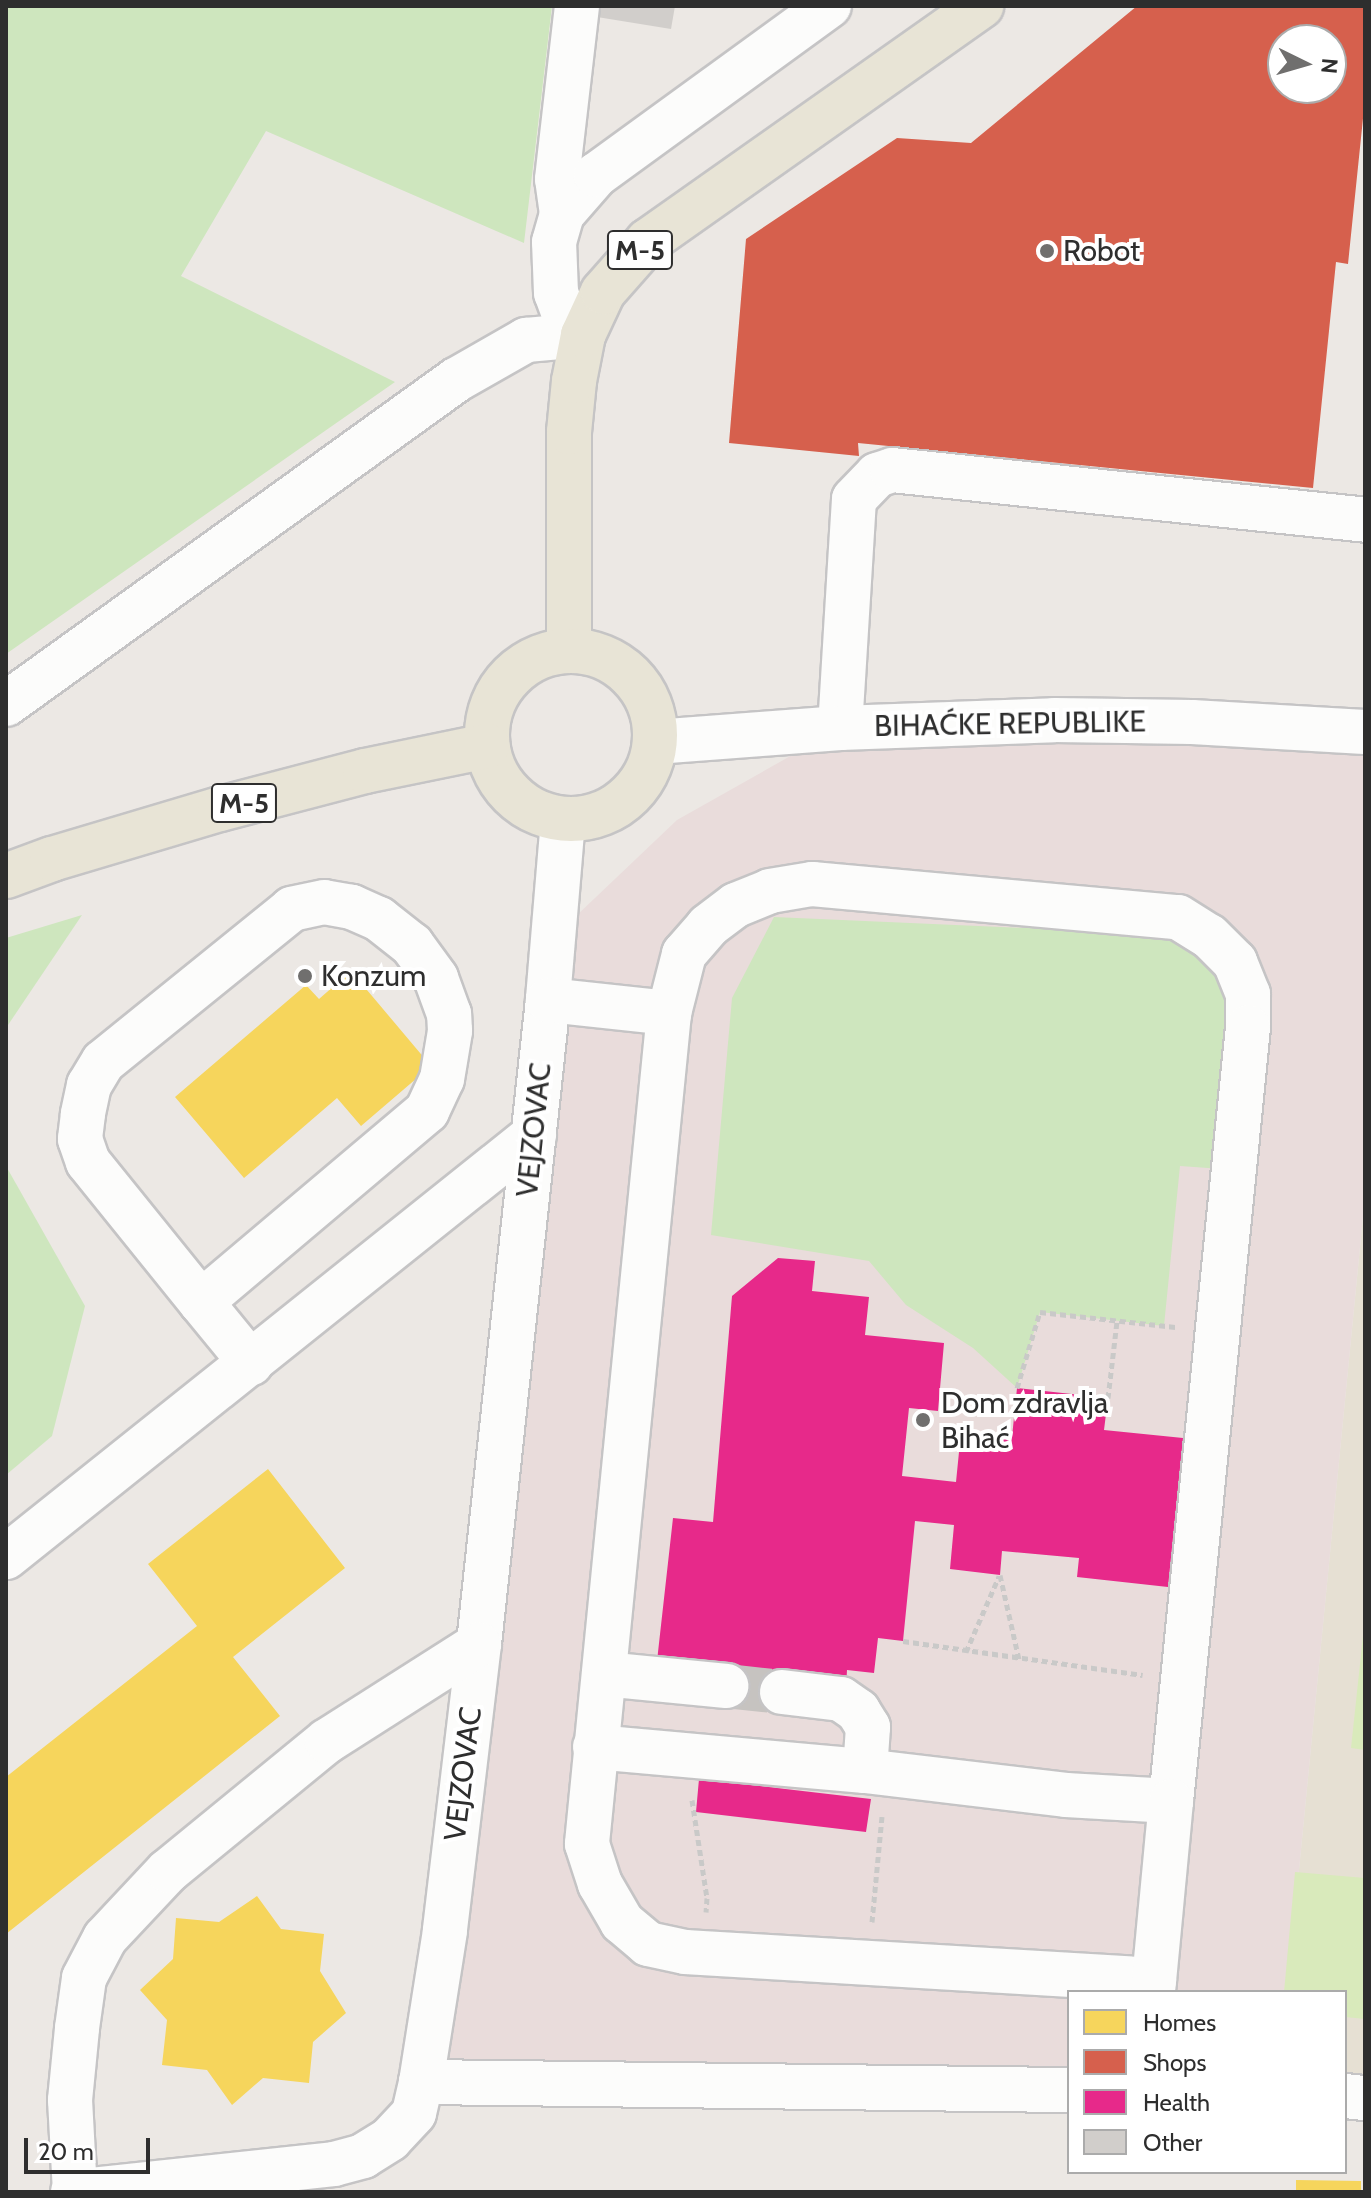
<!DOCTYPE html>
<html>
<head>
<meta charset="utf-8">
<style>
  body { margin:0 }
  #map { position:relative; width:1371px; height:2198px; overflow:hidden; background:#ece8e4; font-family:Cabin,sans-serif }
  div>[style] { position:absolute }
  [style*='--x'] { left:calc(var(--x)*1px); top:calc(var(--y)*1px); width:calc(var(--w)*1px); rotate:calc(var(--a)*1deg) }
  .education>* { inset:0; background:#e6e0d3 }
  .medical>* { inset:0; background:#e9dcdb }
  .green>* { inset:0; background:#cee6be }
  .pitch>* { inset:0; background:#d9eabb }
  .homes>* { inset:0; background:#f6d55c }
  .shops>* { inset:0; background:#d6604d }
  .health>* { inset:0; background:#e7298a }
  .building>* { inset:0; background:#d1cecb }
  .minor-tunnel>* { height:44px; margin-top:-22px; transform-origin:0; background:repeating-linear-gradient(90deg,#c6c3c0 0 44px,transparent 0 66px) }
  .path>* { height:5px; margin-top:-2.5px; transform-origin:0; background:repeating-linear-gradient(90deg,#c9c9c8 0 6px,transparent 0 10px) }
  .roads { filter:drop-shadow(2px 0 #c5c4c5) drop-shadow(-2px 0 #c5c4c5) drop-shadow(0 2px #c5c4c5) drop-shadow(0 -2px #c5c4c5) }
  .minor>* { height:44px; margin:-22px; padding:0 22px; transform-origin:22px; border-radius:22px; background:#fcfcfb }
  .major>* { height:44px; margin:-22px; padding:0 22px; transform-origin:22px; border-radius:22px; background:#e8e4d6 }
  .major>.ring { margin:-22px; padding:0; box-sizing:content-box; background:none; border:44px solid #e8e4d6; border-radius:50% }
  .dots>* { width:22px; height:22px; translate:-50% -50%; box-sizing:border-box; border:4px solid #fff; border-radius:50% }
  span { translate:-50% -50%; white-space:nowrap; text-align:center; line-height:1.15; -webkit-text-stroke:8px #fff; paint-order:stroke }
  .shield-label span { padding:2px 6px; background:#fff; border:2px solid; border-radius:6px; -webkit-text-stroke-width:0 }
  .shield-label { font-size:28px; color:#2e2e2e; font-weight:700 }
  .poi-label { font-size:30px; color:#2e2e2e }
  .left { translate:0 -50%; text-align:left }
  .street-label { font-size:30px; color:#2e2e2e }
  .frame { position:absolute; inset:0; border:8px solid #2e2e2e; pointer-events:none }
  .legend { position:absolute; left:1067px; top:1990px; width:280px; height:184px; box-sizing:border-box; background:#fff; border:2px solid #ababab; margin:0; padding:10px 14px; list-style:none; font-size:24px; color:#2e2e2e }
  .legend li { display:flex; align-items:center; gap:16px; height:40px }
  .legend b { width:40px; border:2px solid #ababab }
  .north { position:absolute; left:1267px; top:24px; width:80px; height:80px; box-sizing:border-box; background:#fff; border:2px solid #ababab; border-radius:50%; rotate:95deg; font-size:22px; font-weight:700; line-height:32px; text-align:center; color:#2e2e2e }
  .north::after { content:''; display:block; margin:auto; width:28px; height:36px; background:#706f6e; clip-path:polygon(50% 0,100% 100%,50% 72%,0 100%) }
  .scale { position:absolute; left:24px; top:2138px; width:126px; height:36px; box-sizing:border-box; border:4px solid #2e2e2e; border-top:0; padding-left:10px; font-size:24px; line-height:28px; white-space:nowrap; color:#2e2e2e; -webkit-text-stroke:6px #fff; paint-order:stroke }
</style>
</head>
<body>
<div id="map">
  <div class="education">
    <div style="clip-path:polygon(1365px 1196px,1365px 2098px,1345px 2096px,1345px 1992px,1287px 1992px)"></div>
  </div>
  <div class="medical">
    <div style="clip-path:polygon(840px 728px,1365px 732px,1365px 1196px,1287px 1992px,1069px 1992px,1069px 2090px,421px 2082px,555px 936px,677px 820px)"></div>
  </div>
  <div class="green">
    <div style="clip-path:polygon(6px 6px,552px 6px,524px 243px,266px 131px,181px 276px,395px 382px,6px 654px)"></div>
    <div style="clip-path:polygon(82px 915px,6px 1028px,6px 938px)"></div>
    <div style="clip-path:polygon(774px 917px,1209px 936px,1235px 962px,1236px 1170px,1180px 1166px,1164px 1326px,1040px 1312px,1017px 1388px,973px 1348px,906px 1305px,869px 1261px,711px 1235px,732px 998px)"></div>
    <div style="clip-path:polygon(6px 1166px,85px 1306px,52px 1436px,6px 1475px)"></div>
  </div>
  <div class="pitch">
    <div style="clip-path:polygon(1365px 1617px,1365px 1750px,1351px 1748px)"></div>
    <div style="clip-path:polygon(1295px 1872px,1365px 1878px,1365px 2019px,1345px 2017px,1345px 1992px,1284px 1992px)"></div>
  </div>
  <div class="homes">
    <div style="clip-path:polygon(351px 971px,431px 1066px,361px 1126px,337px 1098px,244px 1178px,175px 1097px,306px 985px,319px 999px)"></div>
    <div style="clip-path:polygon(268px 1469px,345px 1568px,233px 1657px,280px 1716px,6px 1934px,6px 1777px,197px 1626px,148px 1564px)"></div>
    <div style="clip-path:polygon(257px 1896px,281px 1929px,324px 1934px,320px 1971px,346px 2013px,313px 2042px,309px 2083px,263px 2078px,232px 2105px,207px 2070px,162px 2065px,167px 2020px,140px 1990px,173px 1959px,176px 1918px,219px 1922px)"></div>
    <div style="clip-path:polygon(1296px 2180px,1361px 2181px,1361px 2192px,1296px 2192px)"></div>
  </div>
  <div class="shops">
    <div style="clip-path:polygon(evenodd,1137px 6px,1365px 6px,1365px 99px,1348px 264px,1336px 262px,1313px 488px,858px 443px,859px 456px,729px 443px,746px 239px,897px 138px,971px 143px,1137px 6px,1283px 40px,1331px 40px,1331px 88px,1283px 88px,1283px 40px)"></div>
  </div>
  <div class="health">
    <div style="clip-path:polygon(778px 1258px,815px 1261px,812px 1291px,869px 1297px,865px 1335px,944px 1343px,938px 1411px,909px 1408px,902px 1476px,956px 1482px,961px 1432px,1012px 1437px,1017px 1388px,1108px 1398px,1104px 1430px,1183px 1438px,1168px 1587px,1077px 1577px,1079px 1558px,1002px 1551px,1000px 1575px,950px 1569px,954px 1525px,915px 1521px,903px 1641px,878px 1638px,874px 1673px,847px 1670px,846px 1688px,781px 1703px,725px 1697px,657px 1661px,673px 1518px,713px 1522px,732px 1296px)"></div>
    <div style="clip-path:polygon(699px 1779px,871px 1799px,866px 1832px,696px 1812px)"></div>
  </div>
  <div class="building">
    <div style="clip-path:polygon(599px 6px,675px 6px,671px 29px,597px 17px)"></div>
  </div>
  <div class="minor-tunnel">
    <div style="--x:726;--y:1686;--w:56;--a:6.1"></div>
  </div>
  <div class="path">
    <div style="--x:1017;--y:1388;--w:79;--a:-73.2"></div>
    <div style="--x:1040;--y:1312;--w:136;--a:6.3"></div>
    <div style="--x:1108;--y:1398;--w:78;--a:-83.3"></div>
    <div style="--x:1000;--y:1575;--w:86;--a:77.3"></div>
    <div style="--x:903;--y:1641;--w:242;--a:8.1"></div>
    <div style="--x:966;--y:1652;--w:83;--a:-66.5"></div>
    <div style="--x:692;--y:1800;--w:99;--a:81.3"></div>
    <div style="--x:707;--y:1898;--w:14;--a:94"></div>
    <div style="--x:872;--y:1922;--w:106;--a:-84.6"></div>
  </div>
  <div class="roads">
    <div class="minor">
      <div style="--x:562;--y:214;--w:35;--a:-98"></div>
      <div style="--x:557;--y:179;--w:174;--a:-83.4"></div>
      <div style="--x:583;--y:335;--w:23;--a:-139"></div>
      <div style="--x:566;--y:320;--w:29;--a:-110"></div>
      <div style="--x:556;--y:293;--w:51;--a:-92.2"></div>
      <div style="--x:554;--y:242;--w:29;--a:-74"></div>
      <div style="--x:562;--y:214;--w:52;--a:-48.9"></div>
      <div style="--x:596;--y:175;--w:288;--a:-36"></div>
      <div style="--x:6;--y:704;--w:555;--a:-35.75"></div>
      <div style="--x:456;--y:380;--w:81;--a:-29.7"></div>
      <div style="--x:526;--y:340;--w:57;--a:-5"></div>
      <div style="--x:840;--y:728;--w:229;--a:-86.5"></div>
      <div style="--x:854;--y:499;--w:33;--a:-46"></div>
      <div style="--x:877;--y:475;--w:16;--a:-18"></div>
      <div style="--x:892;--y:470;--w:476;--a:6"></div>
      <div style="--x:655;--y:742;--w:186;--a:-4.3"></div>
      <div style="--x:840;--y:728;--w:214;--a:-2.1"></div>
      <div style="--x:1054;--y:720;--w:138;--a:0.8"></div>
      <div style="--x:1192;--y:722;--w:173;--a:3.3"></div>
      <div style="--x:563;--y:820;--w:181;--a:94.8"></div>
      <div style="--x:548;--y:1000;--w:648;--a:96.12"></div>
      <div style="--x:479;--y:1644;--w:289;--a:96.8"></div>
      <div style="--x:445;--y:1931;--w:153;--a:99"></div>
      <div style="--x:421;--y:2082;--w:648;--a:0.71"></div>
      <div style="--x:548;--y:1000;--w:122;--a:6.1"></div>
      <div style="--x:669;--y:1013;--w:835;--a:95.64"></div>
      <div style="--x:587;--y:1844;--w:42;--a:72"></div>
      <div style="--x:600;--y:1884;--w:44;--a:59.9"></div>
      <div style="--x:622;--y:1922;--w:34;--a:40"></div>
      <div style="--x:648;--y:1944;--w:38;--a:12"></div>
      <div style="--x:685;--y:1952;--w:470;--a:3.4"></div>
      <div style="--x:669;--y:1013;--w:61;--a:-75.7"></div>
      <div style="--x:684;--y:954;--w:37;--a:-49"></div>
      <div style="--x:708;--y:926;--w:35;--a:-37"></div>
      <div style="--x:736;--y:905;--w:37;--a:-22"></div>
      <div style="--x:770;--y:891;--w:43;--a:-9.5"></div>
      <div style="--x:812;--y:884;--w:367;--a:5.2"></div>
      <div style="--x:1178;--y:917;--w:36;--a:32"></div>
      <div style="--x:1209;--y:936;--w:37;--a:45"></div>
      <div style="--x:1235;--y:962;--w:35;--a:68"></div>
      <div style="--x:1248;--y:994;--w:33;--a:90"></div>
      <div style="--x:1248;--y:1027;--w:778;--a:95.68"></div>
      <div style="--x:201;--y:1302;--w:296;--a:-40.2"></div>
      <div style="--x:427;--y:1111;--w:35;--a:-65"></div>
      <div style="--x:442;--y:1079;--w:49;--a:-80.5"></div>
      <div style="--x:450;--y:1031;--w:17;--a:-93"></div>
      <div style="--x:449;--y:1014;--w:38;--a:-110"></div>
      <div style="--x:436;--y:978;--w:41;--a:-126"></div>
      <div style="--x:412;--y:945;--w:42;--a:-141.8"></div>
      <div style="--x:379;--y:919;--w:30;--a:-156"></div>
      <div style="--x:352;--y:907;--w:28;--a:-170"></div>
      <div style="--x:324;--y:902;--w:33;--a:168"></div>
      <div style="--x:292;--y:909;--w:243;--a:141"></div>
      <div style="--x:103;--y:1062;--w:27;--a:121"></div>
      <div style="--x:89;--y:1085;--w:30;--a:102"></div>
      <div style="--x:83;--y:1114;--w:25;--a:97"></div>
      <div style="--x:80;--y:1139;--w:24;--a:71"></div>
      <div style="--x:88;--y:1162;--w:180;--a:51.1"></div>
      <div style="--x:201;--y:1302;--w:79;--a:50.7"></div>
      <div style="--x:6;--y:1557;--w:676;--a:-38.63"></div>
      <div style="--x:604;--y:1674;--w:123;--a:5.6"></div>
      <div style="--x:782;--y:1692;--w:59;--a:6.8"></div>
      <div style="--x:841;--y:1699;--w:21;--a:35"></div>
      <div style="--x:858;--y:1711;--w:19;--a:58"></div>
      <div style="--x:868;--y:1727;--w:44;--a:93.9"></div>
      <div style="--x:595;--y:1747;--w:271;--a:5.1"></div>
      <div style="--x:865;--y:1771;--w:202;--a:6.8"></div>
      <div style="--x:1066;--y:1795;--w:105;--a:3.3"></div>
      <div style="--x:1171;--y:1801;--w:192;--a:95.4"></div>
      <div style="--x:1345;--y:2096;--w:20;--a:6"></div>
      <div style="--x:73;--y:2192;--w:262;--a:-6.1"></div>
      <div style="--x:334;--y:2164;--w:30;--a:-15"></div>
      <div style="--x:363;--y:2156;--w:32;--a:-32"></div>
      <div style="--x:390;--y:2139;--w:35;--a:-47"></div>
      <div style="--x:414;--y:2113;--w:32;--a:-77"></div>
      <div style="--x:75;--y:2192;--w:92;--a:-93.1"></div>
      <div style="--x:70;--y:2100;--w:72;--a:-84.4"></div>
      <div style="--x:77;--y:2028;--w:50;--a:-82"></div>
      <div style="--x:84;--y:1978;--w:45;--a:-62.3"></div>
      <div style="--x:105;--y:1938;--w:92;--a:-46.8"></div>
      <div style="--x:168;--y:1871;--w:205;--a:-39.3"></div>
      <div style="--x:327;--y:1741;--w:180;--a:-32.5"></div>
    </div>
    <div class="major">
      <div style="--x:569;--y:650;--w:218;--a:-90"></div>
      <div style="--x:569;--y:432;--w:51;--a:-84.4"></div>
      <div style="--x:574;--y:381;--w:47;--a:-78.9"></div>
      <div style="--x:583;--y:335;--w:47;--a:-65.1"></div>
      <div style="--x:603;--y:292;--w:68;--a:-48.6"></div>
      <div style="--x:648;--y:241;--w:408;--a:-35.2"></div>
      <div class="ring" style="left:487px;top:651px;width:124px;height:124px"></div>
      <div style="--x:6;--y:876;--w:49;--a:-20.3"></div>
      <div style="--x:52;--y:859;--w:175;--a:-16.6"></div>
      <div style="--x:220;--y:809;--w:150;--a:-14.7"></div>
      <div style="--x:365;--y:771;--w:125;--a:-11.6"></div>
    </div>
  </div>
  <div class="dots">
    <div style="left:1047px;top:251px;background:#706f6e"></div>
    <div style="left:305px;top:976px;background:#706f6e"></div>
    <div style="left:923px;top:1420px;background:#706f6e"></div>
  </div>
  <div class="shield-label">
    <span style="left:640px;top:250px">M-5</span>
    <span style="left:244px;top:803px">M-5</span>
  </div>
  <div class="poi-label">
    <span class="left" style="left:1063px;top:251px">Robot</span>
    <span class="left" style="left:321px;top:976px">Konzum</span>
    <span class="left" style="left:941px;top:1420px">Dom zdravlja<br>Bihać</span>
  </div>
  <div class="street-label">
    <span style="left:1010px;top:724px;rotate:-1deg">BIHAĆKE REPUBLIKE</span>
    <span style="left:534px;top:1130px;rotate:-84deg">VEJZOVAC</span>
    <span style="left:463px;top:1774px;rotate:-83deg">VEJZOVAC</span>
  </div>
  <div class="frame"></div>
  <ul class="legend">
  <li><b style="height:22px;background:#f6d55c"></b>Homes</li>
  <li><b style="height:22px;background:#d6604d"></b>Shops</li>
  <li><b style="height:22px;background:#e7298a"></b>Health</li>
  <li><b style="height:22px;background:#d1cecb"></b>Other</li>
  </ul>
  <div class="north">N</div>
  <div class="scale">20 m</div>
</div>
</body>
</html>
